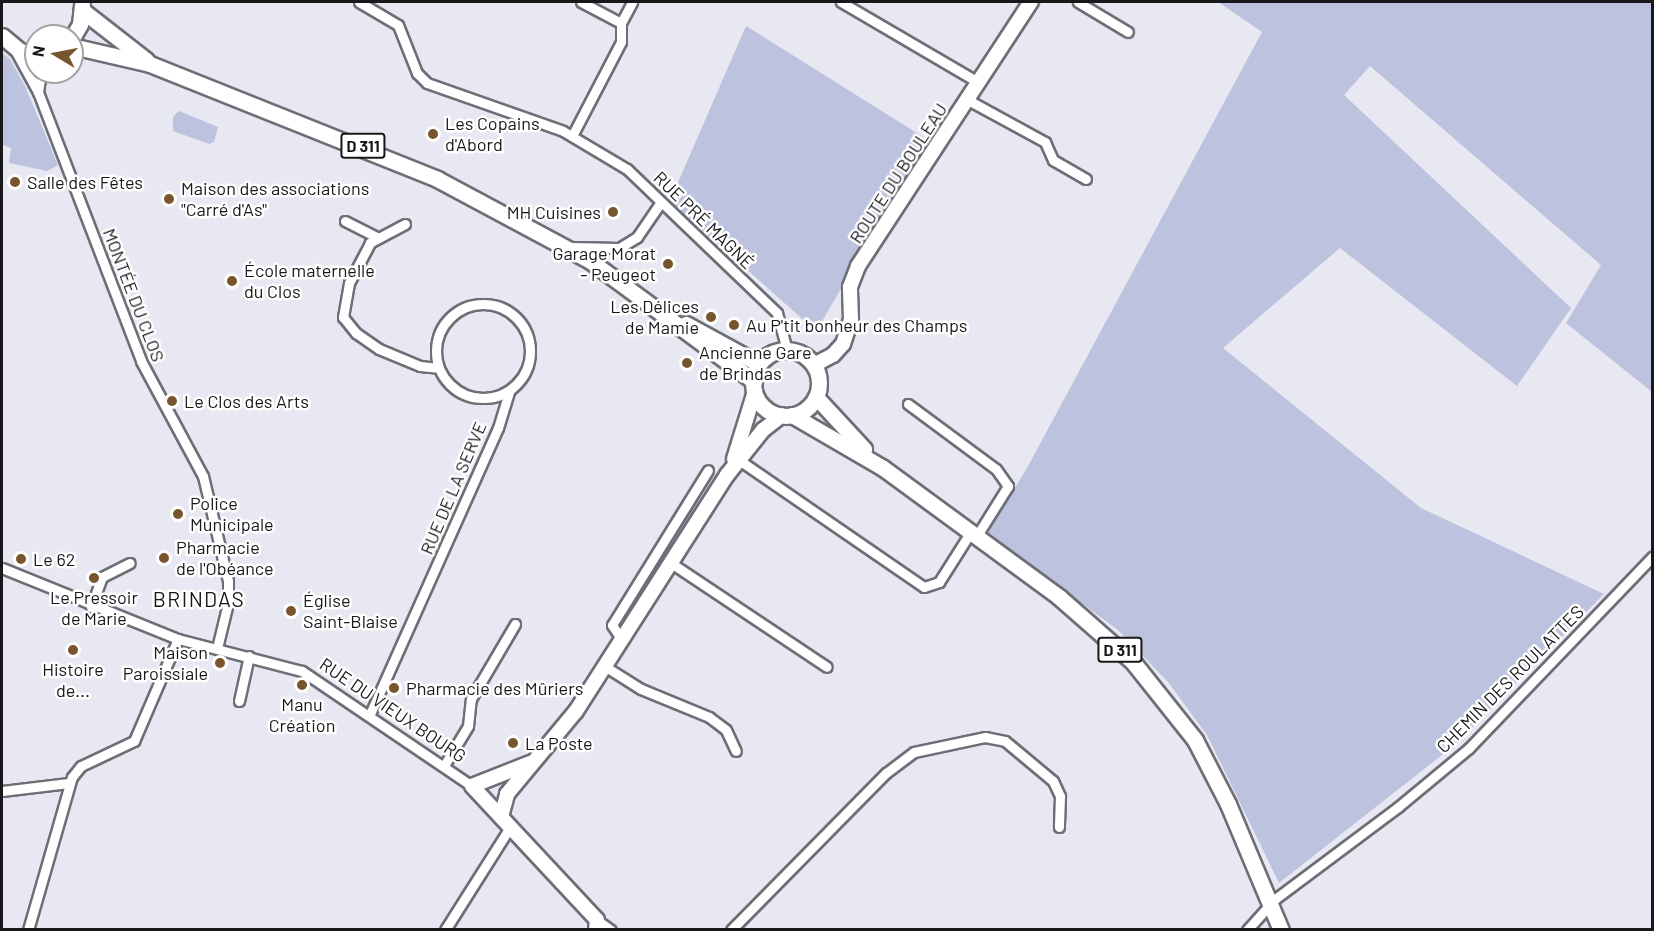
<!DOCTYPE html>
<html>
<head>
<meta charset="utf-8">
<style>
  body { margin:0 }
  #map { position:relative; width:1654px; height:931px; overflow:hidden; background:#e7e8f1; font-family:Barlow,sans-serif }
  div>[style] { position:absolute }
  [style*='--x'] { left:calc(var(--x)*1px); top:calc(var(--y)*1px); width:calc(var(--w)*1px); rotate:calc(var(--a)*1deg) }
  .green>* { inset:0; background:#bdc2de }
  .roads { filter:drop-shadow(2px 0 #6d6e76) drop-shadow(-2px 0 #6d6e76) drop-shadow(0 2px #6d6e76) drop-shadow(0 -2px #6d6e76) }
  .street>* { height:9px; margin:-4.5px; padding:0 4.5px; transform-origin:4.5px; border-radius:4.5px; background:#fff }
  .street>.ring { margin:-4.5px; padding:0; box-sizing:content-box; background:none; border:9px solid #fff; border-radius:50% }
  .secondary>* { height:14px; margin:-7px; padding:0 7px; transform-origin:7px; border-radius:7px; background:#fff }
  .primary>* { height:15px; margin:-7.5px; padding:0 7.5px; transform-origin:7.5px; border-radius:7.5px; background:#fff }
  .primary>.ring { margin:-7.5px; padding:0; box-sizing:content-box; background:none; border:15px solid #fff; border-radius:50% }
  .dots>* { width:16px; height:16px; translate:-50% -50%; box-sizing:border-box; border:3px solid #fff; border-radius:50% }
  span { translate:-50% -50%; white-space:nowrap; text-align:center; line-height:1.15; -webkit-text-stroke:5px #fff; paint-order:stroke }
  .shield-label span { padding:2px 4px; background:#fff; border:2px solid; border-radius:4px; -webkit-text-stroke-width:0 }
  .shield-label { font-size:16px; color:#18181b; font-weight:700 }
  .poi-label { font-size:18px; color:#18181b }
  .left { translate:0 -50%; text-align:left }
  .right { translate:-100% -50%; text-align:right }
  .street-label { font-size:18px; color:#18181b }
  .quarter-label { font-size:21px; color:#18181b; letter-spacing:1.5px }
  .frame { position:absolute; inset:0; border:3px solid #18181b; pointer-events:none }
  .north { position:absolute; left:24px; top:24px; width:60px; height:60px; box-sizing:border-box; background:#fff; border:2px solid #a3a3a4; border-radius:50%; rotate:280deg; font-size:16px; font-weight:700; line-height:24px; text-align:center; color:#18181b }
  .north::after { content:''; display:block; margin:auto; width:21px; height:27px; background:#78552d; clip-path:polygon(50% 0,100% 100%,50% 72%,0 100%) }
</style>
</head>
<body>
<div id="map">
  <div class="green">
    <div style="clip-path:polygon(1218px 2px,1652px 2px,1652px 392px,1566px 323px,1601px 265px,1370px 66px,1344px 95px,1571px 308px,1517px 386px,1340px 248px,1223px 348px,1421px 508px,1604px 594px,1456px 744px,1279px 883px,1207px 735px,1168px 682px,1118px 630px,987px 534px,1027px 468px,1262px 32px)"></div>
    <div style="clip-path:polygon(746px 26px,928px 140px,821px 323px,808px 324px,670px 201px)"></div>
    <div style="clip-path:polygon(2px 53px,10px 59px,25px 86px,58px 165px,47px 171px,9px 163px,11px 148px,2px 145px)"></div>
    <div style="clip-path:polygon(179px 111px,218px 127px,214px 142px,209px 144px,173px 131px,173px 117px)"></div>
  </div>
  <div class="roads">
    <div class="street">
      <div style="--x:359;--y:2;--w:45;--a:30.5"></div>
      <div style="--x:398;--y:25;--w:52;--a:68.4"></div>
      <div style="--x:417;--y:73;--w:14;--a:45"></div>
      <div style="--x:427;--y:83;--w:144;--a:19.4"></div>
      <div style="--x:563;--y:131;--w:74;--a:30.7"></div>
      <div style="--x:627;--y:169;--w:208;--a:43.8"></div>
      <div style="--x:777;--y:313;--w:38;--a:75"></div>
      <div style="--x:841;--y:2;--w:159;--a:30.3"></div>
      <div style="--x:1078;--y:2;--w:58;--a:31"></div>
      <div style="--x:621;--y:23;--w:24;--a:-62"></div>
      <div style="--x:14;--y:48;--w:50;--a:61.4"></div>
      <div style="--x:38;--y:92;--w:288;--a:69"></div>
      <div style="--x:141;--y:361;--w:131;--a:61.7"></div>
      <div style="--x:203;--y:476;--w:108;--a:76.6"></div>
      <div style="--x:228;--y:581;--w:22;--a:90"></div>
      <div style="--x:228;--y:603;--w:46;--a:103.7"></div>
      <div style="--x:38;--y:92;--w:20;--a:-81"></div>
      <div style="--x:968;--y:100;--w:88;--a:28.6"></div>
      <div style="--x:1045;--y:142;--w:20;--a:66"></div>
      <div style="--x:1053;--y:160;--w:38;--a:30"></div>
      <div style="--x:572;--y:136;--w:106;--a:-62.5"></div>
      <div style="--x:621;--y:42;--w:19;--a:-90"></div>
      <div style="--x:621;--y:23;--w:45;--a:-152.3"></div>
      <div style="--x:345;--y:221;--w:36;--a:27"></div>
      <div style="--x:405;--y:224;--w:40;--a:152"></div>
      <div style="--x:370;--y:243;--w:45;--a:117.7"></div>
      <div style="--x:349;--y:283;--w:35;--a:100"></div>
      <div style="--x:343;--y:317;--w:21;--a:51"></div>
      <div style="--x:356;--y:333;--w:28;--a:35"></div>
      <div style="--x:379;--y:349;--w:44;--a:22.5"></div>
      <div style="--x:420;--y:366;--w:18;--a:6"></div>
      <div style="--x:571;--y:247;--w:48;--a:1.2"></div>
      <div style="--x:619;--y:248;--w:21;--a:-31"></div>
      <div style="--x:637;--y:237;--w:42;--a:-55.6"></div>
      <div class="ring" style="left:436px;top:304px;width:85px;height:85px"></div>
      <div style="--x:908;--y:404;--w:109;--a:36.5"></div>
      <div style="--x:996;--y:469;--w:21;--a:55"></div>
      <div style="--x:1008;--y:486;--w:60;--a:122.1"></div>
      <div style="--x:739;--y:460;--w:224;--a:34.5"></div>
      <div style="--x:924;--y:587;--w:16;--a:-18"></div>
      <div style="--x:939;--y:582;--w:58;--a:-57.7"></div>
      <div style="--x:671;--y:563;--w:187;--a:33.7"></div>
      <div style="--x:2;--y:568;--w:190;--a:22"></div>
      <div style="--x:178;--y:639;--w:128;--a:14.5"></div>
      <div style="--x:302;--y:671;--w:205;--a:34.1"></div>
      <div style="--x:91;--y:607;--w:32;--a:-70"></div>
      <div style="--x:102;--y:577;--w:31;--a:-27"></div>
      <div style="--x:622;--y:640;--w:18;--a:-124"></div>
      <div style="--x:612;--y:625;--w:182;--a:-58.2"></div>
      <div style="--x:606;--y:667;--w:41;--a:32.2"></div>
      <div style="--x:641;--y:689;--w:74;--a:22.4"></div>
      <div style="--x:709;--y:717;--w:21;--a:37"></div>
      <div style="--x:726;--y:730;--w:23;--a:65"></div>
      <div style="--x:239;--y:701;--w:46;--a:-77.5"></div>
      <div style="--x:370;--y:714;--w:313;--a:-65.9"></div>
      <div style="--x:498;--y:428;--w:39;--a:-73"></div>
      <div style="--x:445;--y:764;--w:44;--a:-58.8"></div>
      <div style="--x:468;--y:726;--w:27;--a:-84"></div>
      <div style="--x:471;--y:699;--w:87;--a:-59.6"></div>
      <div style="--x:2;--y:791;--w:67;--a:-6.8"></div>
      <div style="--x:597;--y:920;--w:17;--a:36"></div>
      <div style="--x:28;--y:930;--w:159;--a:-74"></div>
      <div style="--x:72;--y:777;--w:14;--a:-51"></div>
      <div style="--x:81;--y:766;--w:59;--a:-25.3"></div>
      <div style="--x:134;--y:741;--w:111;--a:-66.7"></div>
      <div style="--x:445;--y:930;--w:122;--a:-57.7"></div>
      <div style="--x:731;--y:930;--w:221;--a:-45.4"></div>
      <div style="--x:886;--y:773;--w:35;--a:-37"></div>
      <div style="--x:914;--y:752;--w:73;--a:-11.9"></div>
      <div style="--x:985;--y:737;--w:20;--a:11"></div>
      <div style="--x:1005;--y:741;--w:62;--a:39.8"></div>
      <div style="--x:1053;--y:781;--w:17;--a:65"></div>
      <div style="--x:1060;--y:796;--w:31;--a:92"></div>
      <div style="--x:1247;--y:930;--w:42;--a:-47.9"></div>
      <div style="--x:1275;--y:899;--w:154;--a:-36.8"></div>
      <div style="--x:1398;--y:807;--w:92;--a:-39.7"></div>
      <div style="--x:1469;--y:748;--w:265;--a:-46.2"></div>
    </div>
    <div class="secondary">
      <div style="--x:814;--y:365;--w:21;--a:-28"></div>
      <div style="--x:833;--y:355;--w:15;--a:-48"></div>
      <div style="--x:843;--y:344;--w:26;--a:-72"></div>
      <div style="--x:851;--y:319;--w:32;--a:-92"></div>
      <div style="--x:850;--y:287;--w:22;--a:-69"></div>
      <div style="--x:858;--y:266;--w:316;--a:-56.8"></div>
      <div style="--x:734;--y:459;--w:71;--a:-72.8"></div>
      <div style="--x:530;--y:763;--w:62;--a:158.4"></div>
      <div style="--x:472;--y:786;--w:183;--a:47"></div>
      <div style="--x:597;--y:920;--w:10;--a:96"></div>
      <div style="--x:501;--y:817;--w:24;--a:-75"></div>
      <div style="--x:507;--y:794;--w:108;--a:-50.3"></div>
      <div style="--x:576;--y:711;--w:280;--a:-57.4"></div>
      <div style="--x:727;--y:475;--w:58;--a:-51.3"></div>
      <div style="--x:763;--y:430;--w:24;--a:-38"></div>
    </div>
    <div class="primary">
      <div style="--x:83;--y:11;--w:80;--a:37.9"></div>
      <div style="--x:2;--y:36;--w:23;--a:40"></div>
      <div style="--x:20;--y:51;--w:16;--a:11"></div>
      <div style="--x:72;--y:38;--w:16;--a:-60"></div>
      <div style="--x:80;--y:24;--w:19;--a:-84"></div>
      <div style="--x:72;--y:46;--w:80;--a:13"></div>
      <div style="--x:150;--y:64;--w:309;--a:21.8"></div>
      <div style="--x:437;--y:179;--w:172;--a:28.1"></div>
      <div style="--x:589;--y:260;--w:205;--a:36.3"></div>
      <div style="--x:686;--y:324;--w:83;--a:28.7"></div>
      <div class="ring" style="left:753px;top:350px;width:51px;height:51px"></div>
      <div style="--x:816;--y:397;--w:71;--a:47.3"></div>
      <div style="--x:792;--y:415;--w:105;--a:30.2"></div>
      <div style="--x:883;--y:468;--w:218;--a:36.2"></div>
      <div style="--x:1059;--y:597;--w:98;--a:41.3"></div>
      <div style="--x:1133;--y:662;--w:100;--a:51.5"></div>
      <div style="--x:1195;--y:740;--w:72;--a:62.7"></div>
      <div style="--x:1228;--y:804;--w:137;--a:67.2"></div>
    </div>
  </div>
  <div class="dots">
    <div style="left:433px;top:134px;background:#78552d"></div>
    <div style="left:15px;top:182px;background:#78552d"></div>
    <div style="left:169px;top:199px;background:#78552d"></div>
    <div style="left:613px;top:212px;background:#78552d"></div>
    <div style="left:668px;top:264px;background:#78552d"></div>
    <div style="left:232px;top:281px;background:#78552d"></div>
    <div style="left:711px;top:317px;background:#78552d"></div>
    <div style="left:734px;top:325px;background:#78552d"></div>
    <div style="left:687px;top:363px;background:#78552d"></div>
    <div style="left:172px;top:401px;background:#78552d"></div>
    <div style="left:178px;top:514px;background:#78552d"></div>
    <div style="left:164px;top:558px;background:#78552d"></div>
    <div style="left:21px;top:559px;background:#78552d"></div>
    <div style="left:94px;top:578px;background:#78552d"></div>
    <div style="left:291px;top:611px;background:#78552d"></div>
    <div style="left:73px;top:650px;background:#78552d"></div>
    <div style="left:220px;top:663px;background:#78552d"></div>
    <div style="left:302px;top:685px;background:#78552d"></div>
    <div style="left:394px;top:688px;background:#78552d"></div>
    <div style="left:513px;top:743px;background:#78552d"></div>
  </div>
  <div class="shield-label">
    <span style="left:363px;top:146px">D 311</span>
    <span style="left:1120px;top:650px">D 311</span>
  </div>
  <div class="poi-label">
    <span class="left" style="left:445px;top:134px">Les Copains<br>d'Abord</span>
    <span class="left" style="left:27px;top:182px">Salle des Fêtes</span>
    <span class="left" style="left:181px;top:199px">Maison des associations<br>"Carré d'As"</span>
    <span class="right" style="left:601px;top:212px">MH Cuisines</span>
    <span class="right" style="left:656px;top:264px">Garage Morat<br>- Peugeot</span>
    <span class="left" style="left:244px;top:281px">École maternelle<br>du Clos</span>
    <span class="right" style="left:699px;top:317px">Les Délices<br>de Mamie</span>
    <span class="left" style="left:746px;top:325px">Au P'tit bonheur des Champs</span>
    <span class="left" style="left:699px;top:363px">Ancienne Gare<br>de Brindas</span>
    <span class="left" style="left:184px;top:401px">Le Clos des Arts</span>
    <span class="left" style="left:190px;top:514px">Police<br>Municipale</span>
    <span class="left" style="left:176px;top:558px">Pharmacie<br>de l'Obéance</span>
    <span class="left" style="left:33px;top:559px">Le 62</span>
    <span style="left:94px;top:608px">Le Pressoir<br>de Marie</span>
    <span class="left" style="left:303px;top:611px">Église<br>Saint-Blaise</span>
    <span class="right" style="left:208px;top:663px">Maison<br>Paroissiale</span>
    <span style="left:73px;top:680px">Histoire<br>de...</span>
    <span class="left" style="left:406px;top:688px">Pharmacie des Mûriers</span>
    <span style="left:302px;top:715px">Manu<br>Création</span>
    <span class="left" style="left:525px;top:743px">La Poste</span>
  </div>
  <div class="street-label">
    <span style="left:898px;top:173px;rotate:-57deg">ROUTE DU BOULEAU</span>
    <span style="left:704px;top:220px;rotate:44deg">RUE PRÉ MAGNÉ</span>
    <span style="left:134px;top:295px;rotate:69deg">MONTÉE DU CLOS</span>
    <span style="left:453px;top:488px;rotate:-67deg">RUE DE LA SERVE</span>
    <span style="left:1510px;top:679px;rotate:-45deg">CHEMIN DES ROULATTES</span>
    <span style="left:393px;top:710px;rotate:34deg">RUE DU VIEUX BOURG</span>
  </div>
  <div class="quarter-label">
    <span style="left:199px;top:599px">BRINDAS</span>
  </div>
  <div class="frame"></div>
  <div class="north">N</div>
</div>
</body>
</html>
